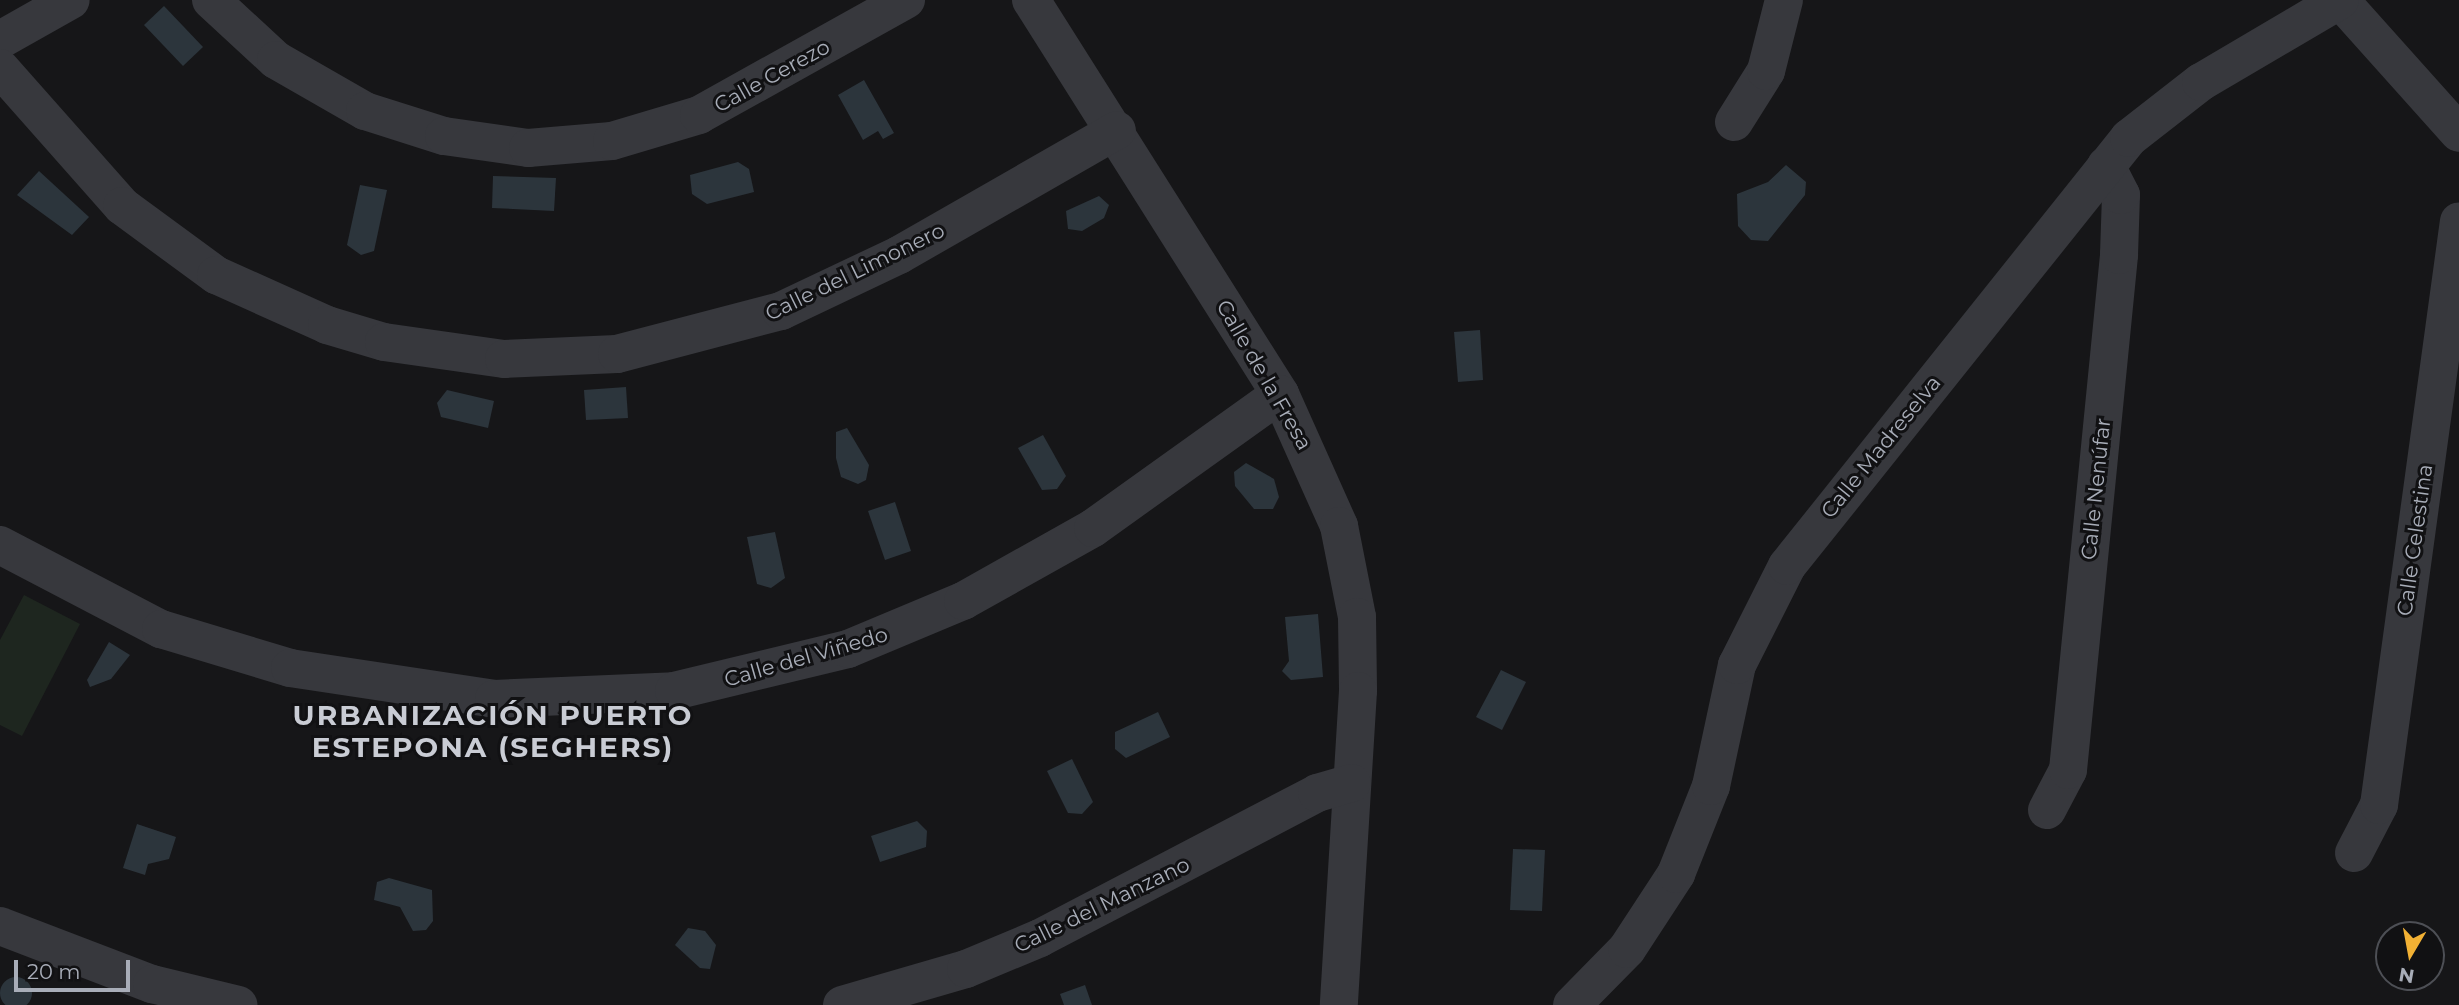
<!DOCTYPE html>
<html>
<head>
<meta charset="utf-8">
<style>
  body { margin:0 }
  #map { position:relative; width:2459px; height:1005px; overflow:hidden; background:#161618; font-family:Montserrat,sans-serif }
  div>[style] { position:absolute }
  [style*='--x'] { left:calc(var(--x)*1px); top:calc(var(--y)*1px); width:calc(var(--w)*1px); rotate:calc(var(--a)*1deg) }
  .green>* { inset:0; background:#1e261f }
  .water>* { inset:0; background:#2c353c }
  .round { border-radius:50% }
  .minor>* { height:38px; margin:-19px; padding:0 19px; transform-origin:19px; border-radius:19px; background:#37383d }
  span { translate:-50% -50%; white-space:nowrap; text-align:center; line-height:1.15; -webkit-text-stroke:6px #111113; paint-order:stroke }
  .street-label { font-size:21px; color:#a8adb8 }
  .district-label { font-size:28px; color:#c9ccd4; font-weight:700; letter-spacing:2px }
  .north { position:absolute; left:2375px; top:921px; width:70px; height:70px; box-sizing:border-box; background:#111113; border:2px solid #4d4f55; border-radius:50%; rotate:190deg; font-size:19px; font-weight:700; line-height:28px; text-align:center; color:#a8adb8 }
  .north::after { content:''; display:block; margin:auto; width:24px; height:32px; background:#f2b134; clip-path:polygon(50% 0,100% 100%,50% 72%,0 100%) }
  .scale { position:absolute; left:14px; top:960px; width:116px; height:32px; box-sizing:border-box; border:4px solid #a8adb8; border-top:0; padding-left:9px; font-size:21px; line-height:24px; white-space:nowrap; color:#a8adb8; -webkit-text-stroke:5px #111113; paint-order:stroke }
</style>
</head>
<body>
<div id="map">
  <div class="green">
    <div style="clip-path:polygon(24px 595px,80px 624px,22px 736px,0 725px,0 640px)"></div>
  </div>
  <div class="water">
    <div style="clip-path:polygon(164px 6px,203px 47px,183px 66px,144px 25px)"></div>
    <div style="clip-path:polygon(864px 80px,894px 133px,883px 139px,878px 131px,863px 140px,838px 95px)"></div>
    <div style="clip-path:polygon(738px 162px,749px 169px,754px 192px,707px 204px,692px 194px,690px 175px)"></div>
    <div style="clip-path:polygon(1786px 165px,1806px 182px,1805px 195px,1768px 241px,1751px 240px,1738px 226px,1737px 194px,1768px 182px)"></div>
    <div style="clip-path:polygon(39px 171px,89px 217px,72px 235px,17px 195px)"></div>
    <div style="clip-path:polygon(493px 176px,556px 178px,554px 211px,492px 208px)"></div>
    <div style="clip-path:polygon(360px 185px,387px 190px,374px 251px,361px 255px,347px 245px)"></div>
    <div style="clip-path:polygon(1099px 196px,1109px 205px,1104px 218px,1082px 231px,1068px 229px,1066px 211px)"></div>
    <div style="clip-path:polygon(1480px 330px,1483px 380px,1458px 382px,1454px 332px)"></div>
    <div style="clip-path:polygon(626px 387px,628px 418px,586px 420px,584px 390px)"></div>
    <div style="clip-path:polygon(447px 390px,494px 401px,488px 428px,441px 417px,437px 403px)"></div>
    <div style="clip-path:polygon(847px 428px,869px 465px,866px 480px,858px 484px,841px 477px,836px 458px,836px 432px)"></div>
    <div style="clip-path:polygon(1043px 435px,1066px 476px,1057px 489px,1042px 490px,1018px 448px)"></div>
    <div style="clip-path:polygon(1246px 463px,1274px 479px,1279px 497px,1273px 509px,1254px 509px,1235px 486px,1234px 472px)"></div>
    <div style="clip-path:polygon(895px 502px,911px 551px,885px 560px,868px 511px)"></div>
    <div style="clip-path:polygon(775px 532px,785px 578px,771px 588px,757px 584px,747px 537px)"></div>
    <div style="clip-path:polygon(1318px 614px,1323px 677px,1291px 680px,1282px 671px,1289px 661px,1285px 617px)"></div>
    <div style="clip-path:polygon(109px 642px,130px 655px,111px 679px,90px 687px,87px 680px)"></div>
    <div style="clip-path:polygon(1501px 670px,1526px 682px,1502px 730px,1476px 717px)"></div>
    <div style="clip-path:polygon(1158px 712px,1170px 737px,1126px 758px,1115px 749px,1115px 732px)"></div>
    <div style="clip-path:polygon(1072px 759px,1093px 802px,1082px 814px,1068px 813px,1047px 771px)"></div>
    <div style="clip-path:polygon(917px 821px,927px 831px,926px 847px,880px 862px,871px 836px)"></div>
    <div style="clip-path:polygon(137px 824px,176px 837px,169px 859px,148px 864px,145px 875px,123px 868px)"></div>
    <div style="clip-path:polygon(1513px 849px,1545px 850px,1542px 911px,1510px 910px)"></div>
    <div style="clip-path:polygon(389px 878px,432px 890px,433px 921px,426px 930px,413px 931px,400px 907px,374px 900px,377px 882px)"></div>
    <div style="clip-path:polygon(688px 928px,705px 931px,716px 945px,710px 969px,700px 968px,675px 945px)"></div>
    <div class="round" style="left:0;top:977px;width:32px;height:32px"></div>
    <div style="clip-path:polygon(1085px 985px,1092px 1005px,1064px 1005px,1060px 994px)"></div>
  </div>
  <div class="minor">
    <div style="--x:211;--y:0;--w:88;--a:42.7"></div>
    <div style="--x:276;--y:60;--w:103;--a:29.8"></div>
    <div style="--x:365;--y:111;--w:83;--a:17.6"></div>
    <div style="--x:444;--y:136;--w:85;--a:8.1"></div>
    <div style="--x:528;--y:148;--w:84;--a:-4.8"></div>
    <div style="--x:612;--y:141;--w:91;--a:-16.6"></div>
    <div style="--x:699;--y:115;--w:237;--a:-29.1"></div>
    <div style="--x:1031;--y:0;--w:466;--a:57.7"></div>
    <div style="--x:1280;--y:394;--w:145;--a:65.9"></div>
    <div style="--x:1339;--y:526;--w:93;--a:78.8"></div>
    <div style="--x:1357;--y:617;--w:74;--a:89.2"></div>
    <div style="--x:1358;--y:691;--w:315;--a:93.5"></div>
    <div style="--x:2340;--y:0;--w:178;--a:48.2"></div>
    <div style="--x:0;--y:40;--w:81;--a:-29.4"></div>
    <div style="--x:0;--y:68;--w:184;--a:48.5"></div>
    <div style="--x:122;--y:206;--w:117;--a:36.3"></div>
    <div style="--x:216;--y:275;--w:122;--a:24.2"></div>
    <div style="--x:327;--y:325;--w:59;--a:16.6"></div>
    <div style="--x:384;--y:342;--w:121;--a:8.1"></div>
    <div style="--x:504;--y:359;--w:113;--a:-2.5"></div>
    <div style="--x:617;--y:354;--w:170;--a:-14.7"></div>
    <div style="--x:781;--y:311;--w:131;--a:-25.4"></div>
    <div style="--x:899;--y:255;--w:251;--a:-29.8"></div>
    <div style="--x:1734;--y:122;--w:60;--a:-57.9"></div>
    <div style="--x:1766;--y:71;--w:73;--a:-75.8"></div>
    <div style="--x:0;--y:545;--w:182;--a:27.6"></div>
    <div style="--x:161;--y:629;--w:135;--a:16.8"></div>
    <div style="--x:290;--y:668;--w:206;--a:8.6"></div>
    <div style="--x:494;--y:699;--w:180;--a:-2.5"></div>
    <div style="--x:674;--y:691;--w:179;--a:-13.6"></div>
    <div style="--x:848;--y:649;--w:125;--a:-22.7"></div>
    <div style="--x:963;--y:601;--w:149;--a:-29.3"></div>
    <div style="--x:1093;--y:528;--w:230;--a:-35.6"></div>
    <div style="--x:2047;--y:810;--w:45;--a:-62.3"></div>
    <div style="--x:2068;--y:770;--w:518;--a:-84.34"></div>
    <div style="--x:2119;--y:255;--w:60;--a:-88.1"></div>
    <div style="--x:2121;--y:195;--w:33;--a:-117"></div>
    <div style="--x:2354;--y:853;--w:54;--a:-62.5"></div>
    <div style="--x:2379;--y:805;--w:589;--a:-82.2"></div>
    <div style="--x:0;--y:926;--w:163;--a:20.9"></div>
    <div style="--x:152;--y:984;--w:89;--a:13.7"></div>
    <div style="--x:842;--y:1005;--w:129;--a:-16.2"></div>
    <div style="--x:966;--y:969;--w:80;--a:-22.7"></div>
    <div style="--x:1040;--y:938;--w:313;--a:-27.6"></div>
    <div style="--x:1317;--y:793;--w:36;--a:-16"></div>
    <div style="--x:1572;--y:1005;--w:78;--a:-45.5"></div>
    <div style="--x:1627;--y:949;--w:90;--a:-56.8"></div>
    <div style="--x:1676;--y:874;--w:95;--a:-68.3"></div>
    <div style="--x:1711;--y:786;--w:124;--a:-77.9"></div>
    <div style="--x:1737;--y:665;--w:111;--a:-63.2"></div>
    <div style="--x:1787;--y:566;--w:548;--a:-51.37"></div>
    <div style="--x:2129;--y:138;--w:91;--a:-37.9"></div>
    <div style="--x:2201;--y:82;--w:161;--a:-30.5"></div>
  </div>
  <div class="street-label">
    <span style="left:772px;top:76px;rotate:-29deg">Calle Cerezo</span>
    <span style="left:855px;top:272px;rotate:-26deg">Calle del Limonero</span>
    <span style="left:1264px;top:375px;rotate:60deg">Calle de la Fresa</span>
    <span style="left:1881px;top:447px;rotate:-51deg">Calle Madreselva</span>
    <span style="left:2096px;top:489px;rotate:-84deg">Calle Nenúfar</span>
    <span style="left:2415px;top:540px;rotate:-82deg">Calle Celestina</span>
    <span style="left:806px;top:657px;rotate:-16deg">Calle del Viñedo</span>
    <span style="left:1102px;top:905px;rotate:-26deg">Calle del Manzano</span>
  </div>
  <div class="district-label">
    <span style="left:493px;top:731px">URBANIZACIÓN PUERTO<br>ESTEPONA (SEGHERS)</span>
  </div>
  <div class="north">N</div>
  <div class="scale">20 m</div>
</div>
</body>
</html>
